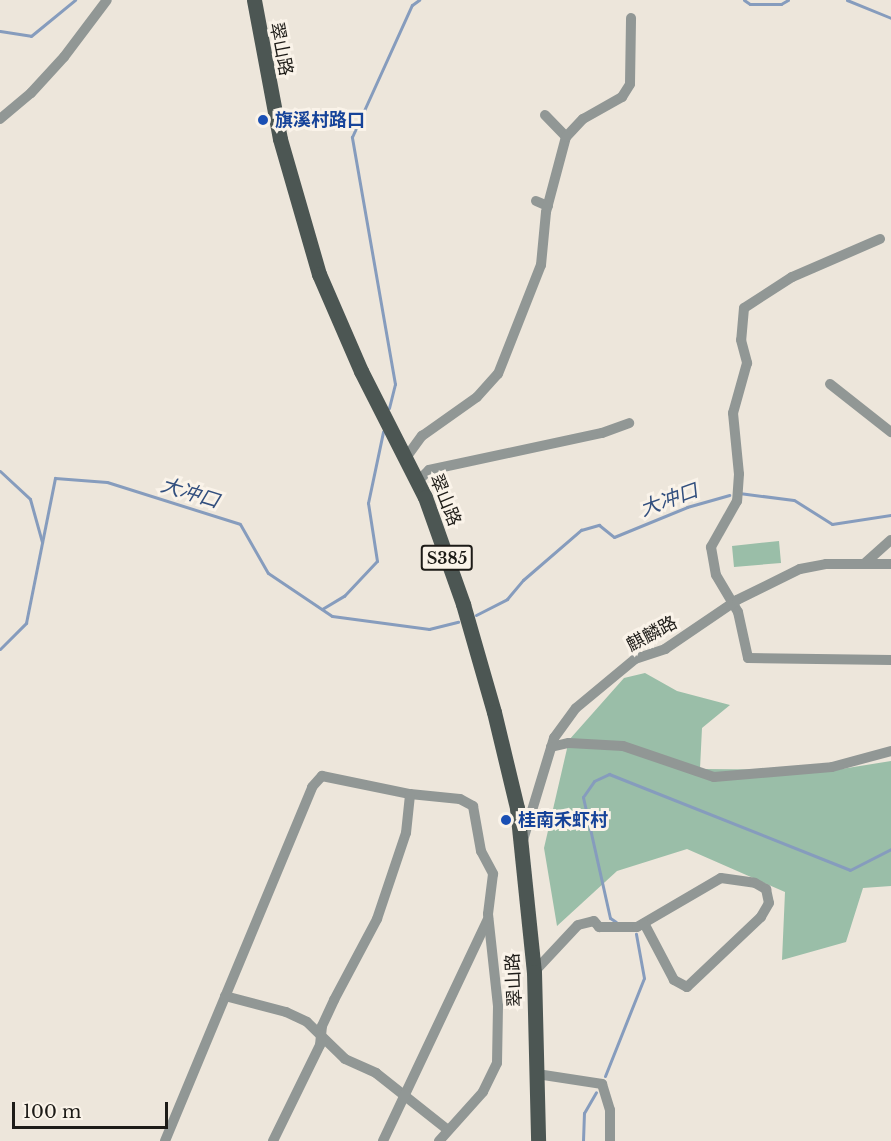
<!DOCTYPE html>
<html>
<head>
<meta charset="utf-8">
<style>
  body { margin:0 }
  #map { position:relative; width:891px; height:1141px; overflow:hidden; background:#ede6db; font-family:"Libre Baskerville","Noto Sans SC",serif }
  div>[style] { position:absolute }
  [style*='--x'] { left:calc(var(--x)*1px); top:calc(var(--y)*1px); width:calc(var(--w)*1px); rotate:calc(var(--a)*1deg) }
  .green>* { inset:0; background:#9abea8 }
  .stream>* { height:3px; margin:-1.5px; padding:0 1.5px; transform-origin:1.5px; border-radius:1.5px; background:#869cbd }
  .street>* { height:10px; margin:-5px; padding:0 5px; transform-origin:5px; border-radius:5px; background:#919795 }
  .primary>* { height:15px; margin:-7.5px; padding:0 7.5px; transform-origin:7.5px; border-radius:7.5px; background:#4c5653 }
  .dots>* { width:16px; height:16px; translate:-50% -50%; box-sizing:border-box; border:3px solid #faf3e9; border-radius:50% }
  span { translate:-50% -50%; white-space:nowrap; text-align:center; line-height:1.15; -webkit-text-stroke:6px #faf3e9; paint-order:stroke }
  .shield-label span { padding:2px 4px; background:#faf3e9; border:2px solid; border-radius:4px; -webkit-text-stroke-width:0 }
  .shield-label { font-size:16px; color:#1d1b17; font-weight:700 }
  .street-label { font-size:18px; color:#1d1b17 }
  .transit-label { font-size:18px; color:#164399; font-weight:700 }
  .left { translate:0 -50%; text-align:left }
  .water-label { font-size:20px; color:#324f7e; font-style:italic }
  .scale { position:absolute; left:12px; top:1102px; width:156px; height:27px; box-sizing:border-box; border:3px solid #1d1b17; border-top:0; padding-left:8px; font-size:18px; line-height:21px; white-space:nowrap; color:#1d1b17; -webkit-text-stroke:4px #faf3e9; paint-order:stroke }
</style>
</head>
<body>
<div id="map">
  <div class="green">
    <div style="clip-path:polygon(779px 541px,781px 563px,734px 567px,732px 546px)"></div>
    <div style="clip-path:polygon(645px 673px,677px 691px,730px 705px,702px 728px,700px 769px,835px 770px,891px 761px,891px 886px,863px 888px,846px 942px,782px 960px,785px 892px,687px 849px,617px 871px,557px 926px,544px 848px,569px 740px,624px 678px)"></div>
  </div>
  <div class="stream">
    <div style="--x:744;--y:0;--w:7;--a:34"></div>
    <div style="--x:750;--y:4;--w:31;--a:0"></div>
    <div style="--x:781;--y:4;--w:8;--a:-30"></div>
    <div style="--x:847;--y:0;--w:48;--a:22.2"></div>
    <div style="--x:0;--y:31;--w:31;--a:9"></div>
    <div style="--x:31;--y:36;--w:57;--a:-39.3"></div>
    <div style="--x:389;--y:408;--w:25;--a:-76"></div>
    <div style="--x:395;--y:384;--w:251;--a:-99.9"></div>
    <div style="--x:352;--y:137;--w:145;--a:-65.6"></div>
    <div style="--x:412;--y:5;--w:9;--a:-36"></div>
    <div style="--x:0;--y:471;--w:41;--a:43"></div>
    <div style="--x:30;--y:499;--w:45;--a:74.4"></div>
    <div style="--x:739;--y:493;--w:55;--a:7.3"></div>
    <div style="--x:794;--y:500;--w:45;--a:32.3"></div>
    <div style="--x:832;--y:524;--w:60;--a:-8.7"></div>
    <div style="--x:322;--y:609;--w:26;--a:-31"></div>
    <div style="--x:344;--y:596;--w:48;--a:-46.7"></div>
    <div style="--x:377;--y:561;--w:59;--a:-98.8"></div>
    <div style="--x:368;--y:503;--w:73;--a:-78.1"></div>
    <div style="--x:476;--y:615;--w:35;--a:-27"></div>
    <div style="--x:507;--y:599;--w:25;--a:-50"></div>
    <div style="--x:523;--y:580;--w:77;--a:-40.8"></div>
    <div style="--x:581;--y:530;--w:19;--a:-16"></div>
    <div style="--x:599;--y:525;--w:19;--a:39"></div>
    <div style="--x:614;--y:537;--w:79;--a:-22.3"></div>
    <div style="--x:687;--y:507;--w:44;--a:-15.9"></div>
    <div style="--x:0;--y:649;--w:37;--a:-45"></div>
    <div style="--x:26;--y:623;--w:148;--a:-78.7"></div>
    <div style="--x:55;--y:478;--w:52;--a:4.4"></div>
    <div style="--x:107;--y:482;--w:139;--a:17.5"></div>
    <div style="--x:240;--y:524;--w:56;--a:60.3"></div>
    <div style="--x:268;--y:573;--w:77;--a:33.9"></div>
    <div style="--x:332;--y:616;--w:98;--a:7.6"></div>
    <div style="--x:429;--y:629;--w:30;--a:-14"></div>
    <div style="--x:616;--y:922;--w:7;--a:-146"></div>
    <div style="--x:610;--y:918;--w:124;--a:-102.6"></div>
    <div style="--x:583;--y:797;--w:19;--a:-55"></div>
    <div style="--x:594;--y:781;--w:17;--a:-25"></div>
    <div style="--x:609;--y:774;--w:259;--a:21.7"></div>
    <div style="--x:850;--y:870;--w:46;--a:-27.1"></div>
    <div style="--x:605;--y:1076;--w:105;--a:-68.3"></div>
    <div style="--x:644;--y:978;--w:45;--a:-100.3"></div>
    <div style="--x:583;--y:1141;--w:28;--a:-88"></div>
    <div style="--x:584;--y:1113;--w:24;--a:-60"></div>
  </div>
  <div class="street">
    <div style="--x:545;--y:115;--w:30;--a:46"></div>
    <div style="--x:0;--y:119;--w:40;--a:-40"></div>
    <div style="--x:31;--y:93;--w:49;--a:-47.5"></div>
    <div style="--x:64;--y:57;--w:71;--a:-53"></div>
    <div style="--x:536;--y:201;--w:13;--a:23"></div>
    <div style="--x:880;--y:239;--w:96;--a:156.6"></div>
    <div style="--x:792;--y:277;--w:57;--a:147.1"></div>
    <div style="--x:744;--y:308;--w:32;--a:95"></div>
    <div style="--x:741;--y:340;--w:24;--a:75"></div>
    <div style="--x:747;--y:363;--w:52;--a:105.6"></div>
    <div style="--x:733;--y:413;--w:61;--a:84.4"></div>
    <div style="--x:739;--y:474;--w:27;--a:94"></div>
    <div style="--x:737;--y:501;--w:53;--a:119.5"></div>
    <div style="--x:711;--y:547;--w:28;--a:80"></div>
    <div style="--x:716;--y:575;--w:43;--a:59.3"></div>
    <div style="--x:738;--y:612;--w:47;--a:77.7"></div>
    <div style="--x:748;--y:658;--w:143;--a:0.8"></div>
    <div style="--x:830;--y:384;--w:78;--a:38.2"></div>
    <div style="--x:405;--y:459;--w:29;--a:-54"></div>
    <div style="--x:422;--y:436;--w:67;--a:-35.3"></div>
    <div style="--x:477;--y:397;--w:31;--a:-48"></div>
    <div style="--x:498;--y:374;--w:117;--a:-68.5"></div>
    <div style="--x:541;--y:265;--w:53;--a:-84.6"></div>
    <div style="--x:546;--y:212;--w:78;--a:-75.1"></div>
    <div style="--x:566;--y:137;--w:25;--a:-47"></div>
    <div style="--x:583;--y:119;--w:45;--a:-29.4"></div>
    <div style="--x:622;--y:97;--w:15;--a:-58"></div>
    <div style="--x:630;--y:84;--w:66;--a:-89.1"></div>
    <div style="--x:417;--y:482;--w:17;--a:-45"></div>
    <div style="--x:429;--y:470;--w:177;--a:-12.1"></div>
    <div style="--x:602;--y:433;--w:29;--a:-20"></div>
    <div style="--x:864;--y:564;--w:36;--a:-42"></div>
    <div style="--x:551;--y:747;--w:18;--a:-13"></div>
    <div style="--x:569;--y:743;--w:54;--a:3.2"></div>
    <div style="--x:623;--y:746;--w:96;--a:18.8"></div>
    <div style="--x:714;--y:777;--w:118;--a:-4.8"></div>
    <div style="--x:832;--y:767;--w:61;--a:-15.2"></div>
    <div style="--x:523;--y:840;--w:107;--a:-73.1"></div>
    <div style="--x:554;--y:738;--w:37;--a:-54"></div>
    <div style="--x:576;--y:708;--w:77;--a:-39.7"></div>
    <div style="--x:635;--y:659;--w:32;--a:-18"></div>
    <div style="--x:665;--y:649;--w:87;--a:-34.2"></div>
    <div style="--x:737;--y:600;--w:70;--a:-26.2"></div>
    <div style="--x:800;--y:569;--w:26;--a:-11"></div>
    <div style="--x:826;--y:564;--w:65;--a:0"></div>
    <div style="--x:534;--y:972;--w:64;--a:-46.9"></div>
    <div style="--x:578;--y:925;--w:16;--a:-14"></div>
    <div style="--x:594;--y:921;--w:8;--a:50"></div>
    <div style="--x:599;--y:927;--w:38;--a:0"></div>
    <div style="--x:637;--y:927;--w:97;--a:-30.3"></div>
    <div style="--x:721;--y:878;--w:34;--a:8"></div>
    <div style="--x:755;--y:883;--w:13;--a:29"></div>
    <div style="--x:766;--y:889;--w:14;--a:78"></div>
    <div style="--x:769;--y:903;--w:16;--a:120"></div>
    <div style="--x:761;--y:917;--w:102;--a:136.6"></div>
    <div style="--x:687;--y:987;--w:15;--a:-152"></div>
    <div style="--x:674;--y:980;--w:64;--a:-117.8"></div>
    <div style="--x:225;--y:996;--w:63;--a:14.7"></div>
    <div style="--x:286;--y:1012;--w:23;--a:25"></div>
    <div style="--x:307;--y:1022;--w:53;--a:44.2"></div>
    <div style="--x:345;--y:1059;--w:34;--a:24"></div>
    <div style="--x:376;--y:1073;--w:92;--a:38.4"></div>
    <div style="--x:537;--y:1074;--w:66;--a:8.7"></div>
    <div style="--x:602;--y:1084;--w:27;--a:73"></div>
    <div style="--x:610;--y:1110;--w:31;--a:90"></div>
    <div style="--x:165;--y:1141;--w:383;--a:-67.4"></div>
    <div style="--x:312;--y:787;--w:15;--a:-48"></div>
    <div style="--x:322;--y:776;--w:90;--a:11.6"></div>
    <div style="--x:410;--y:794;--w:50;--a:5.7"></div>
    <div style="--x:460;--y:799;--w:15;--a:28"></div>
    <div style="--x:473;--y:806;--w:46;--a:79.9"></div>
    <div style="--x:481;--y:851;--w:26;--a:62"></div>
    <div style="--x:493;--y:874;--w:40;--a:97.1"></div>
    <div style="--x:488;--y:914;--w:93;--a:83.8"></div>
    <div style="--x:498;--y:1006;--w:57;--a:91"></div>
    <div style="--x:497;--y:1063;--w:32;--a:116"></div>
    <div style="--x:483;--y:1092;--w:66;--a:131.9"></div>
    <div style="--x:273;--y:1141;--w:107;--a:-63.9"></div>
    <div style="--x:320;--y:1045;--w:19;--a:-84"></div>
    <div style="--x:322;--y:1026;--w:29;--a:-65"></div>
    <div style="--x:334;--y:1000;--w:92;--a:-62"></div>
    <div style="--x:377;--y:919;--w:91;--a:-71.4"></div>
    <div style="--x:406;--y:833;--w:39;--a:-84"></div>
    <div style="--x:383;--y:1141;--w:246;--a:-64.7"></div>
  </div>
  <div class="primary">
    <div style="--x:254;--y:0;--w:141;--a:79.4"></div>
    <div style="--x:280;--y:139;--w:141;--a:73.9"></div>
    <div style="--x:319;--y:274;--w:106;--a:66.6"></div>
    <div style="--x:361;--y:371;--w:141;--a:63.1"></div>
    <div style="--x:425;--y:497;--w:114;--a:70.4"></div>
    <div style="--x:463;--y:604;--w:112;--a:74"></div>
    <div style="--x:494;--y:712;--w:99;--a:76.5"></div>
    <div style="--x:517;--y:808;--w:165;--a:84.1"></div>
    <div style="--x:534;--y:972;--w:169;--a:88.6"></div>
  </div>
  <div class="dots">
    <div style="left:263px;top:120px;background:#1a4fb4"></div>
    <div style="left:506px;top:820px;background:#1a4fb4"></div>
  </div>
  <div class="shield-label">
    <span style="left:447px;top:558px">S385</span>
  </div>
  <div class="street-label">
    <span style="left:281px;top:49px;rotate:79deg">翠山路</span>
    <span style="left:445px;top:500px;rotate:68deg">翠山路</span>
    <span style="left:652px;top:634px;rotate:-28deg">麒麟路</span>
    <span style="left:514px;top:980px;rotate:-93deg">翠山路</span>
  </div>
  <div class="transit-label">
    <span class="left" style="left:275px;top:120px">旗溪村路口</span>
    <span class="left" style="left:518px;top:820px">桂南禾虾村</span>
  </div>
  <div class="water-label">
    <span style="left:190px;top:493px;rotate:17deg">大冲口</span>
    <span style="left:669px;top:500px;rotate:-20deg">大冲口</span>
  </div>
  <div class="scale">100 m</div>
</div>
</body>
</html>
